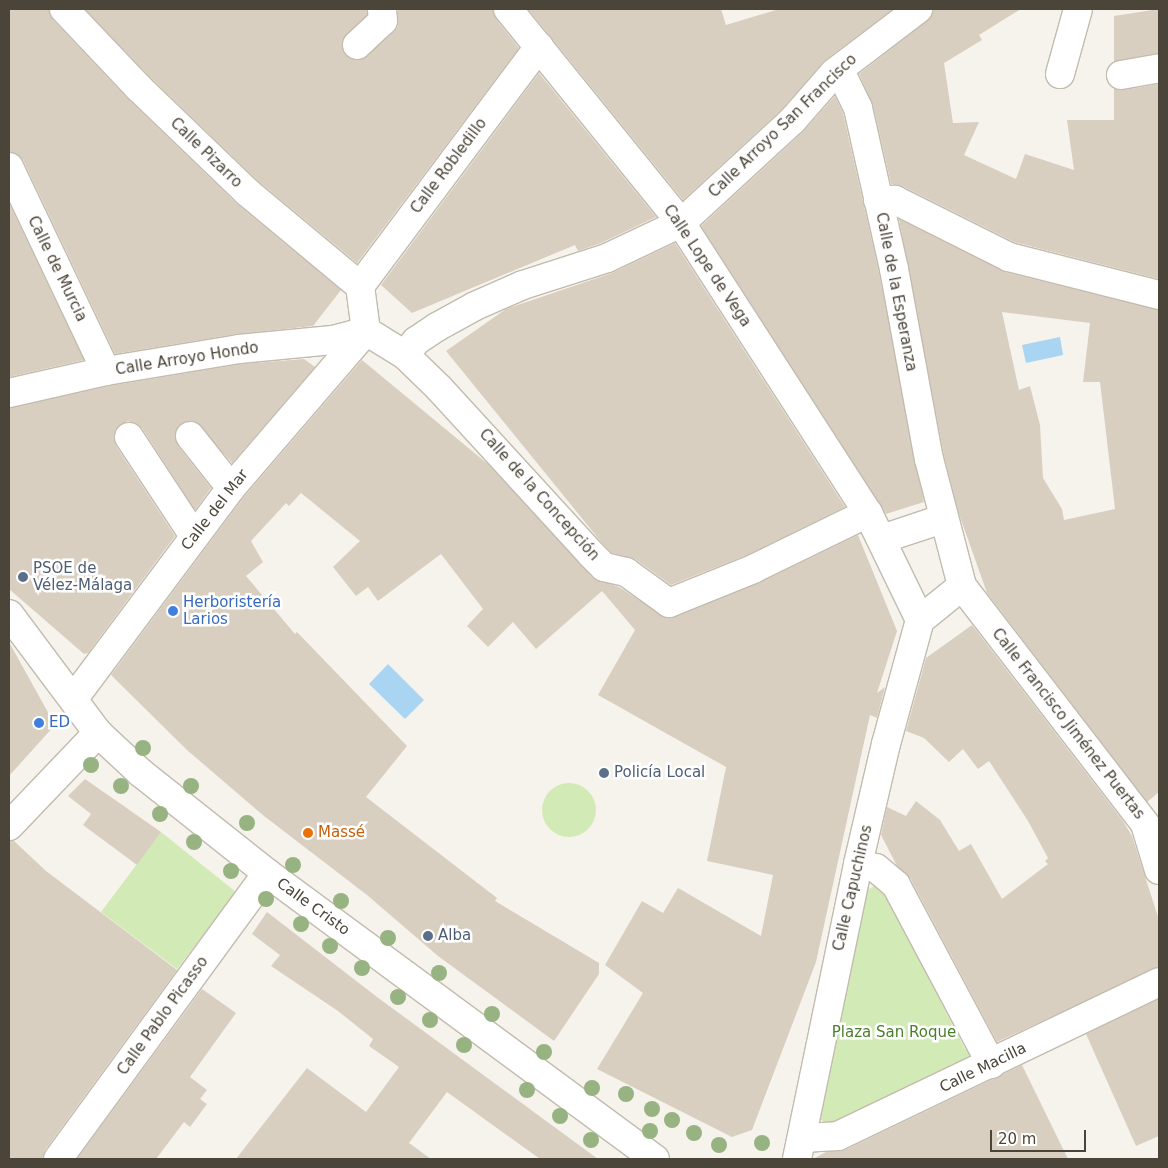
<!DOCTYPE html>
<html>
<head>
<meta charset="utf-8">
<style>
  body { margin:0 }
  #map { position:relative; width:1168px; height:1168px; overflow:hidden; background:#f6f3ec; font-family:"DejaVu Sans",sans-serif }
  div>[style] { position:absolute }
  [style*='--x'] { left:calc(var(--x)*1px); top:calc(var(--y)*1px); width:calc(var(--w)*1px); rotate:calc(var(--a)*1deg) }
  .green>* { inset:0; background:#d2eab5 }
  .round { border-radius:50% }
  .water>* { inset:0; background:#a9d4f2 }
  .building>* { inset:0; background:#d8cfc1 }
  .roads { filter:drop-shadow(1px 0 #c2bbae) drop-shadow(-1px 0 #c2bbae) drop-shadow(0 1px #c2bbae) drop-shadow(0 -1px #c2bbae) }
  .minor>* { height:28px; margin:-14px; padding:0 14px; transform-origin:14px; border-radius:14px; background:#fff }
  .trees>* { width:16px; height:16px; margin:-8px; border-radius:50%; background:#97b381 }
  .dots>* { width:14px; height:14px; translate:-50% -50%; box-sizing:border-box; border:2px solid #fff; border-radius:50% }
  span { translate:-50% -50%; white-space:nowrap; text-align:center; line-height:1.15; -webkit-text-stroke:5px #fff; paint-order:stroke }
  .street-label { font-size:15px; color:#4b4439 }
  .service-label { font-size:15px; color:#4e5e75 }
  .left { translate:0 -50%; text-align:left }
  .shop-label { font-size:15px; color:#366cbe }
  .food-label { font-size:15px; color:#c56008 }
  .park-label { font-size:15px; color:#4a7f2a }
  .frame { position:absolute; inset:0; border:10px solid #4b4439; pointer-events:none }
  .scale { position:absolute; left:990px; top:1130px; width:96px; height:22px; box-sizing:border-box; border:2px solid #4b4439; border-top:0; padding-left:6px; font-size:15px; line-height:18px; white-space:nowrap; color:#4b4439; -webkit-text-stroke:4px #fff; paint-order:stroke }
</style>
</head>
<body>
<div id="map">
  <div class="green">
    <div class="round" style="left:542px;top:783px;width:54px;height:54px"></div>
    <div style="clip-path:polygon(161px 832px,236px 892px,177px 969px,101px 912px)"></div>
    <div style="clip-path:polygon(877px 884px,891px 888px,889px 901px,965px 1049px,977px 1054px,970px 1068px,952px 1064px,834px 1131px,820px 1119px,865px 892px)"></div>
  </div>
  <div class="water">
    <div style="clip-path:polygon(1060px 337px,1063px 355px,1026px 363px,1022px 345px)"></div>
    <div style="clip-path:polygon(388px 664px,424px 700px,405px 719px,369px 684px)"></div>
  </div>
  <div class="building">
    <div style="clip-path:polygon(9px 9px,49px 9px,53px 20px,127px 98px,236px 203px,341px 290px,313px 326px,237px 334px,115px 354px,23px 160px,17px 154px,9px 152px)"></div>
    <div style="clip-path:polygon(85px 9px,367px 9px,367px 15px,342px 41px,345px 55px,360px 60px,394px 32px,398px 26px,398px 9px,493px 9px,496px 19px,519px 48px,357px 263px,257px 180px,149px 76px)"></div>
    <div style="clip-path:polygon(528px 9px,721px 9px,726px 25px,779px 9px,893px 9px,824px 61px,781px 110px,683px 200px)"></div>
    <div style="clip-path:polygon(933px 9px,1021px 9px,979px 35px,982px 40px,944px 63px,953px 123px,979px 122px,964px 155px,1016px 179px,1025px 154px,1074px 170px,1067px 120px,1114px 120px,1114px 88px,1124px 90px,1159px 84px,1159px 279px,1014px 242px,902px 186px,891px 184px,873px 105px,859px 74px,927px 21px)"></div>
    <div style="clip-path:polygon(1159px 9px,1159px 53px,1114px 62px,1114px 16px)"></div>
    <div style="clip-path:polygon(539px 73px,656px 217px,601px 243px,578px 251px,575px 245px,412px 313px,381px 285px)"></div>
    <div style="clip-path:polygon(835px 96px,843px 113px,879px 272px,924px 502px,886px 514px,701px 226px,803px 132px)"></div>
    <div style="clip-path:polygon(9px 203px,84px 360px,9px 377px)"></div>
    <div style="clip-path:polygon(evenodd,899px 219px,1005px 272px,1159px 310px,1159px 792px,1147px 802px,987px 593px,959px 514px,944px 456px,899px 219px,1002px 312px,1090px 323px,1083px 382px,1100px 382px,1115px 509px,1064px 520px,1062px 509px,1043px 478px,1040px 425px,1030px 386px,1019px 390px,1002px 312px)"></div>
    <div style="clip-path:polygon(675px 243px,845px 507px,747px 555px,671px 585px,635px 559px,612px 553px,602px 543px,446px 351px,506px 309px,612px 273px)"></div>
    <div style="clip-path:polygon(304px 359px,315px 367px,232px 463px,196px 422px,187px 421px,176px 430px,178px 446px,211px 488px,195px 510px,142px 428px,128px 421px,115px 430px,116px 446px,175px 536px,88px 653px,84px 654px,9px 589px,9px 408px,109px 386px,241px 364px)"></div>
    <div style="clip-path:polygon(362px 360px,489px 465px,593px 578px,619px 587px,667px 618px,759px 583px,858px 535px,897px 631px,877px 693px,885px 687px,877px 718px,870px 715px,816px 962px,752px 1130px,732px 1137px,597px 1069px,643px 993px,605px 965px,642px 901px,663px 913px,678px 888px,761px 936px,773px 875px,707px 861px,726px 767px,598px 695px,635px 630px,602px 591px,536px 649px,513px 622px,488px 647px,467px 626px,483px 609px,441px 554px,378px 601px,368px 587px,356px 596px,333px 567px,360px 541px,301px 493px,289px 506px,286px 503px,251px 541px,263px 562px,246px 576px,295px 634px,297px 632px,407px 746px,366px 797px,497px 898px,495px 901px,599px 963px,599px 974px,554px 1041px,438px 956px,367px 895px,264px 816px,187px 750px,111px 675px,243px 498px)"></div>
    <div style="clip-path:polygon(972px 625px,1123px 821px,1132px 836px,1159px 920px,1159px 967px,997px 1042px,910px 878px,897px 866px,881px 835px,887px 807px,906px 816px,916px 801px,940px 820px,959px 851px,971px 844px,1002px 899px,1048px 864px,1045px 861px,1048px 858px,1028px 821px,989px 761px,978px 769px,963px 749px,949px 762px,924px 738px,906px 731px,926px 658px)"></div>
    <div style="clip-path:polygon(9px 642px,55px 725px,9px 776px)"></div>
    <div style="clip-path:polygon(85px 779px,161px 832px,137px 865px,83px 825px,91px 814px,68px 796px)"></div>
    <div style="clip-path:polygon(9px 841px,14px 841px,46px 871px,177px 970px,45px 1150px,43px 1159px,9px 1159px)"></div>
    <div style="clip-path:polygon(267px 912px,377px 997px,598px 1159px,540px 1159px,447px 1092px,409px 1143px,431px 1159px,236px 1159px,307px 1068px,366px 1112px,399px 1067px,369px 1046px,373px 1039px,338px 1011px,271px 966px,280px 955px,252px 934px)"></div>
    <div style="clip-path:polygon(202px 989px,236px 1013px,190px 1077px,207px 1090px,200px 1099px,207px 1104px,190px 1127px,184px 1122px,156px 1159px,77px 1159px)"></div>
    <div style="clip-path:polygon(1159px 999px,1159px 1136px,1136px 1146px,1086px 1034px)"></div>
    <div style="clip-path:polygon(1022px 1065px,1068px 1159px,813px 1159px,826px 1152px,845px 1150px)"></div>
  </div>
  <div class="roads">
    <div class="minor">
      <div style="--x:64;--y:9;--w:108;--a:46.5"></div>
      <div style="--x:138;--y:87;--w:151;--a:43.9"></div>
      <div style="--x:247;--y:192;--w:147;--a:39.8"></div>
      <div style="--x:508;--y:9;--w:275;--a:51"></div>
      <div style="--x:681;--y:223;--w:345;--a:57.2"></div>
      <div style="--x:868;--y:513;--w:119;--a:64.1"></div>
      <div style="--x:357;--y:45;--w:35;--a:-43"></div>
      <div style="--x:383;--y:21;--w:12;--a:-95"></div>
      <div style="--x:839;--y:69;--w:43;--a:64"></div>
      <div style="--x:858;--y:108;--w:165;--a:77.4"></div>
      <div style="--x:894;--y:269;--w:193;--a:79.6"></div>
      <div style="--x:929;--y:459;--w:131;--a:75.4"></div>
      <div style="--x:962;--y:586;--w:300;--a:52.4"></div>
      <div style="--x:1145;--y:824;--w:48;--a:73.1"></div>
      <div style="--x:1060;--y:74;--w:67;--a:-74.5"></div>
      <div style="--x:1121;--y:75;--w:39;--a:-10"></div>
      <div style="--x:9;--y:167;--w:226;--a:64.6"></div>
      <div style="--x:878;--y:200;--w:17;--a:0"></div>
      <div style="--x:895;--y:200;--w:127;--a:26.6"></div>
      <div style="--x:1009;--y:257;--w:155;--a:14.2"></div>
      <div style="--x:360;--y:286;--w:299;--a:-53.2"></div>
      <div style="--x:360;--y:286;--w:45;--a:82.4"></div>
      <div style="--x:366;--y:331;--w:46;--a:31.6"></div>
      <div style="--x:405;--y:355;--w:47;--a:44.1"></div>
      <div style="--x:439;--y:388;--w:225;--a:47.5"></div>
      <div style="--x:591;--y:554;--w:18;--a:45"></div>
      <div style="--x:604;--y:567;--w:23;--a:13"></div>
      <div style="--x:626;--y:572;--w:53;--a:35.8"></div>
      <div style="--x:669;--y:603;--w:91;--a:-22"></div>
      <div style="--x:753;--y:569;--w:128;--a:-26"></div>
      <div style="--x:405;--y:355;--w:18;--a:-52"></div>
      <div style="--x:416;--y:341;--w:25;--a:-34"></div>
      <div style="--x:437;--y:327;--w:43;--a:-28.9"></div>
      <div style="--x:475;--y:306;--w:52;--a:-23.6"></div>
      <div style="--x:523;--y:285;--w:88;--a:-17.8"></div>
      <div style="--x:607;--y:258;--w:82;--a:-25.3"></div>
      <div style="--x:681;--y:223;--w:151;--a:-42.6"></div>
      <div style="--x:792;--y:121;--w:64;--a:-48.8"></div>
      <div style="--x:834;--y:73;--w:106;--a:-37.3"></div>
      <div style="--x:9;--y:393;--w:99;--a:-12.8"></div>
      <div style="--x:106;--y:371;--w:135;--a:-9.4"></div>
      <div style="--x:239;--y:349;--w:94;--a:-5.5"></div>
      <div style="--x:333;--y:340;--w:34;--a:-15"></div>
      <div style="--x:190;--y:436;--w:66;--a:51.7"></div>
      <div style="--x:129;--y:437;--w:118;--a:56.7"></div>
      <div style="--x:882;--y:539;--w:63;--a:-18.4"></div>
      <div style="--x:9;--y:614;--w:149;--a:53.2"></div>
      <div style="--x:98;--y:733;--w:59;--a:42.9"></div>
      <div style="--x:141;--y:773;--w:161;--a:38.4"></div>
      <div style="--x:267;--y:873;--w:482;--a:36.4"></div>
      <div style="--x:920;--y:620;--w:54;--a:-39"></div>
      <div style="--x:74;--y:698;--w:262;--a:-53.2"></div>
      <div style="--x:231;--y:488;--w:207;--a:-49.3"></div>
      <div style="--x:9;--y:826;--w:129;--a:-46.3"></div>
      <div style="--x:858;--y:864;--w:18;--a:13"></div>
      <div style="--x:876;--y:868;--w:26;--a:40"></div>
      <div style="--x:896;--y:885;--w:203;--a:62"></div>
      <div style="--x:802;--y:1138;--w:36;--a:-3"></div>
      <div style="--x:838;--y:1136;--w:356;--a:-25.6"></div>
      <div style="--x:58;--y:1159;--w:354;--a:-53.8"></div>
      <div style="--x:797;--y:1159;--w:301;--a:-78.3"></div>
      <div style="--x:858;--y:864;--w:123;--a:-76.9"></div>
      <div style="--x:886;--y:744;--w:129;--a:-74.7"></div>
    </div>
  </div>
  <div class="trees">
    <div style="left:143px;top:748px"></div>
    <div style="left:91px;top:765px"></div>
    <div style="left:121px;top:786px"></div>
    <div style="left:191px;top:786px"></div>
    <div style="left:160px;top:814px"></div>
    <div style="left:247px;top:823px"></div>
    <div style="left:194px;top:842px"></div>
    <div style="left:293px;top:865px"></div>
    <div style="left:231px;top:871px"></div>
    <div style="left:266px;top:899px"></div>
    <div style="left:341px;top:901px"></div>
    <div style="left:301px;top:924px"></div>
    <div style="left:388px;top:938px"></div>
    <div style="left:330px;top:946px"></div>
    <div style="left:362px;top:968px"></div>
    <div style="left:439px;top:973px"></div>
    <div style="left:398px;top:997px"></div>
    <div style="left:492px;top:1014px"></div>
    <div style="left:430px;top:1020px"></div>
    <div style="left:464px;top:1045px"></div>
    <div style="left:544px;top:1052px"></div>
    <div style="left:592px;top:1088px"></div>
    <div style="left:527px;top:1090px"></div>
    <div style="left:626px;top:1094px"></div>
    <div style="left:652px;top:1109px"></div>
    <div style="left:560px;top:1116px"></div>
    <div style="left:672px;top:1120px"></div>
    <div style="left:650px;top:1131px"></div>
    <div style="left:694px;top:1133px"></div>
    <div style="left:591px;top:1140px"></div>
    <div style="left:762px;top:1143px"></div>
    <div style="left:719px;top:1145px"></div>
  </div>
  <div class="dots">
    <div style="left:23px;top:577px;background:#5c6f8a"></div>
    <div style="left:173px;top:611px;background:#3f7fe0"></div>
    <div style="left:39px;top:723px;background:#3f7fe0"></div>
    <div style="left:604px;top:773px;background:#5c6f8a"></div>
    <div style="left:308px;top:833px;background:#e8710a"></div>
    <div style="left:428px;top:936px;background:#5c6f8a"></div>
  </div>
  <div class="street-label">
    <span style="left:783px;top:126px;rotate:-44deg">Calle Arroyo San Francisco</span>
    <span style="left:206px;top:153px;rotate:44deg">Calle Pizarro</span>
    <span style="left:449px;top:166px;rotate:-53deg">Calle Robledillo</span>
    <span style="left:707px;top:266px;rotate:56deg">Calle Lope de Vega</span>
    <span style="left:57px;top:269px;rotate:64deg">Calle de Murcia</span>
    <span style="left:896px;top:292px;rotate:79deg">Calle de la Esperanza</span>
    <span style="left:187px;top:359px;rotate:-9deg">Calle Arroyo Hondo</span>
    <span style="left:539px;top:495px;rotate:48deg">Calle de la Concepción</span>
    <span style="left:215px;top:510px;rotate:-52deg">Calle del Mar</span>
    <span style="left:1068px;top:724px;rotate:52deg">Calle Francisco Jiménez Puertas</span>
    <span style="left:853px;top:888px;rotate:-77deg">Calle Capuchinos</span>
    <span style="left:313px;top:907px;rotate:36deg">Calle Cristo</span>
    <span style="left:163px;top:1016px;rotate:-54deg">Calle Pablo Picasso</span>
    <span style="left:983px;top:1068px;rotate:-26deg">Calle Macilla</span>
  </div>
  <div class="service-label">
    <span class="left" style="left:33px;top:577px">PSOE de<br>Vélez-Málaga</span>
    <span class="left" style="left:614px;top:773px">Policía Local</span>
    <span class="left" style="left:438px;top:936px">Alba</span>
  </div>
  <div class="shop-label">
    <span class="left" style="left:183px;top:611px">Herboristería<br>Larios</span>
    <span class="left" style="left:49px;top:723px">ED</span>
  </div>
  <div class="food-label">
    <span class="left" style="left:318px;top:833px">Massé</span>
  </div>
  <div class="park-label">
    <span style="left:894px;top:1033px">Plaza San Roque</span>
  </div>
  <div class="frame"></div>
  <div class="scale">20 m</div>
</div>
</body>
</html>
